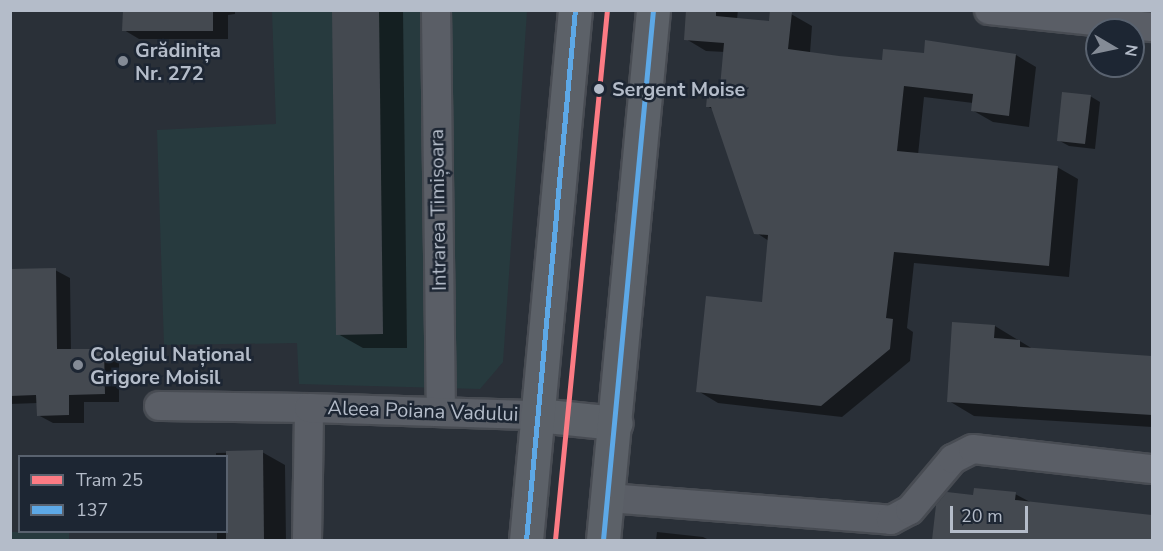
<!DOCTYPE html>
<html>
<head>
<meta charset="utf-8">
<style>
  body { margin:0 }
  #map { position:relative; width:1163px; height:551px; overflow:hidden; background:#2a3038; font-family:"Nunito Sans",sans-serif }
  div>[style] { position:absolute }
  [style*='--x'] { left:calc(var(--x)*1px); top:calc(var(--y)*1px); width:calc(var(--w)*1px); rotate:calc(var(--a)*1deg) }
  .green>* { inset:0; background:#273a3e }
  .shadow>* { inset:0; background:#0007 }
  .building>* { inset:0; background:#444950 }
  .roads { filter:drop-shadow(2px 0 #484c53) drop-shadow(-2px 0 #484c53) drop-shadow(0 2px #484c53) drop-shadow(0 -2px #484c53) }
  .minor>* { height:28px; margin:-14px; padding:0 14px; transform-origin:14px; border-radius:14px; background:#5a5e66 }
  .major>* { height:33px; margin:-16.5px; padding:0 16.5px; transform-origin:16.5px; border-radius:16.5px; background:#5c6168 }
  .bus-1>* { height:4.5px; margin:-2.25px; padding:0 2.25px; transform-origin:2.25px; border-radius:2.25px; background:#5da8e6 }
  .tram-1>* { height:4.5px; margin:-2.25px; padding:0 2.25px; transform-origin:2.25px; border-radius:2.25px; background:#fc7b84 }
  .dots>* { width:16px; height:16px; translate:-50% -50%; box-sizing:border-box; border:3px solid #1d2633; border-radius:50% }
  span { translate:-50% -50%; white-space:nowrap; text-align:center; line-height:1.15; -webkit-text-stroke:5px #1d2633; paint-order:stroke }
  .poi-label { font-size:20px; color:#b4bcc9; font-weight:700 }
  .left { translate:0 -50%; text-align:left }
  .stop-label { font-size:20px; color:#b4bcc9; font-weight:700 }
  .street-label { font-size:20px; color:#b4bcc9 }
  .frame { position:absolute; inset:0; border:12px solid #b4bcc9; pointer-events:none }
  .legend { position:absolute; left:18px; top:455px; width:210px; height:78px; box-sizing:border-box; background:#1d2633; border:2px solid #59626f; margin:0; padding:8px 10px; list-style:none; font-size:18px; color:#b4bcc9 }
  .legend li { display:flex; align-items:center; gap:12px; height:30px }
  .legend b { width:30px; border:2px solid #59626f }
  .north { position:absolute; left:1085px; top:18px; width:60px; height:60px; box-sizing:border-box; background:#1d2633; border:2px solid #59626f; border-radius:50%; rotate:99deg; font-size:16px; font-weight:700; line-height:24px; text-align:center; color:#b4bcc9 }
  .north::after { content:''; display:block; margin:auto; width:21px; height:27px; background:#848b96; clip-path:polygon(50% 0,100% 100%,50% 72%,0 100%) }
  .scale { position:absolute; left:950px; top:506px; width:78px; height:27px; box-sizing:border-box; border:3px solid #b4bcc9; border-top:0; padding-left:8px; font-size:18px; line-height:21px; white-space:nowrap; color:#b4bcc9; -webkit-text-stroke:4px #1d2633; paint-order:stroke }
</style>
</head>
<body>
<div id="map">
  <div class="green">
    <div style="clip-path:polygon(272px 11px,527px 11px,503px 362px,480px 389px,299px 384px,297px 343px,164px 345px,157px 130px,276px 124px)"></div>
    <div style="clip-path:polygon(11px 532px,69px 532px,69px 540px,11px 540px)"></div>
  </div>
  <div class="shadow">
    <div style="clip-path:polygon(124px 10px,235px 10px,235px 14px,228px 15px,228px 39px,139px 39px,124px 30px)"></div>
    <div style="clip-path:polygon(334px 10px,403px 10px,407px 348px,363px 348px,338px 334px)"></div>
    <div style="clip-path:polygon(688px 10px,738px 10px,737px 19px,770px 22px,791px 14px,812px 26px,810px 53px,883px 62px,925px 54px,1016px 55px,1036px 67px,1029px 127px,993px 122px,972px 110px,973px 103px,924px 97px,918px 155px,1057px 167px,1078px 179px,1069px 277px,914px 263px,907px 328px,913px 332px,910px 361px,842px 417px,718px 403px,698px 391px,763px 303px,769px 241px,755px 232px,714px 110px,707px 106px,722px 89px,725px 52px,706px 51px,686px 39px)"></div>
    <div style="clip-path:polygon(1090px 96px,1100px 102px,1095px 149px,1069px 146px,1058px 140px)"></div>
    <div style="clip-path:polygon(55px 270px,70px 278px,71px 351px,104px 350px,119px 359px,119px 402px,84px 402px,84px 423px,53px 423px,38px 415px,38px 403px,10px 404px,10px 271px)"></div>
    <div style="clip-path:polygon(995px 326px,1033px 349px,1152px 357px,1152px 427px,974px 416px,949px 401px)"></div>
    <div style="clip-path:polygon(262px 452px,285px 465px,286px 540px,217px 540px,217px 532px,226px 532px,226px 456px,216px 456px,216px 453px)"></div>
    <div style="clip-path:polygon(1015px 494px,1032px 503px,1152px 516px,1152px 540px,934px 540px,938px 505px)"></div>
    <div style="clip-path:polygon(657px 532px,703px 537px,709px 540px,656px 540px)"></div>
  </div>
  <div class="building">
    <div style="clip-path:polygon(123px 10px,213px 10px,213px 31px,122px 31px)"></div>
    <div style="clip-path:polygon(332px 10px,379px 10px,383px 334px,336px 335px)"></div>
    <div style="clip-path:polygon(686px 10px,716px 10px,716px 16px,769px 21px,770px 10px,792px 12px,788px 49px,839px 56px,882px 60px,883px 49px,924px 53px,925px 40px,1016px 54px,1009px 116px,971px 111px,973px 94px,904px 86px,897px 151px,1058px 166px,1049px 266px,894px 252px,886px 318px,893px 319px,890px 349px,821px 406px,696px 392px,706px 296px,762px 302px,768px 235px,754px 234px,711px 107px,706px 107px,708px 86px,720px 87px,724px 43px,684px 40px)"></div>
    <div style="clip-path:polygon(1062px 92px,1091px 95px,1085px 144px,1057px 141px)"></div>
    <div style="clip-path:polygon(56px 268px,57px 349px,104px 349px,105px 394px,69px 395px,69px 415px,37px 416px,36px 395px,10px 396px,10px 269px)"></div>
    <div style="clip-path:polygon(952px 322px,995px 325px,994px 338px,1020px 340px,1020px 347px,1152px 356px,1152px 415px,947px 402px)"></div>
    <div style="clip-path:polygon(263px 450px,264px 540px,226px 540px,226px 451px)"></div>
    <div style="clip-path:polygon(974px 488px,1016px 492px,1015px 500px,1152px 515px,1152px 540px,932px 540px,936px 505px,947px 492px,973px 495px)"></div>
  </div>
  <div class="roads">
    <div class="minor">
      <div style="--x:436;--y:10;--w:399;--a:89.3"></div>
      <div style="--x:989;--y:10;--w:164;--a:6"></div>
      <div style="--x:159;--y:406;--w:150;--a:0.8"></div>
      <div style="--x:608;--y:498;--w:284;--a:4.4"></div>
      <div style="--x:891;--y:520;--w:21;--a:-28"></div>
      <div style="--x:910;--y:510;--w:67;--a:-49.9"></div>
      <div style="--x:953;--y:459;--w:22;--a:-27"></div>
      <div style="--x:973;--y:449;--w:180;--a:6.4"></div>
      <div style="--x:307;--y:540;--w:132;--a:-89.1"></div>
      <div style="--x:309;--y:408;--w:228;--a:1.8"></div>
    </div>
    <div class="major">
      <div style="--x:537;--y:415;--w:79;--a:5.8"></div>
      <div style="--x:526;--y:540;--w:532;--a:-84.72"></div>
      <div style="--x:603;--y:540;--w:532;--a:-84.61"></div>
    </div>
  </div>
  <div class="bus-1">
    <div style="--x:526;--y:540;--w:532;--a:-84.72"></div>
    <div style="--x:603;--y:540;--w:532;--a:-84.61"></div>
  </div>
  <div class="tram-1">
    <div style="--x:555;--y:540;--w:533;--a:-84.4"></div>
  </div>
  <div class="dots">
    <div style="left:123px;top:61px;background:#848b96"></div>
    <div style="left:599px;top:89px;background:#b4bcc9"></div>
    <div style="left:78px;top:365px;background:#848b96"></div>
  </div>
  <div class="poi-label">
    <span class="left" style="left:135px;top:62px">Grădinița<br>Nr. 272</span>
    <span class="left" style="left:90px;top:366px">Colegiul Național<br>Grigore Moisil</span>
  </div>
  <div class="stop-label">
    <span class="left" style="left:612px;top:89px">Sergent Moise</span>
  </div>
  <div class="street-label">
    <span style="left:438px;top:210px;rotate:-91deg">Intrarea Timișoara</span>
    <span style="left:423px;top:411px;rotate:2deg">Aleea Poiana Vadului</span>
  </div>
  <div class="frame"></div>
  <ul class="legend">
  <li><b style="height:8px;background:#fc7b84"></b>Tram 25</li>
  <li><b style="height:8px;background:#5da8e6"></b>137</li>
  </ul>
  <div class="north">N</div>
  <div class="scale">20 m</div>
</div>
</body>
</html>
